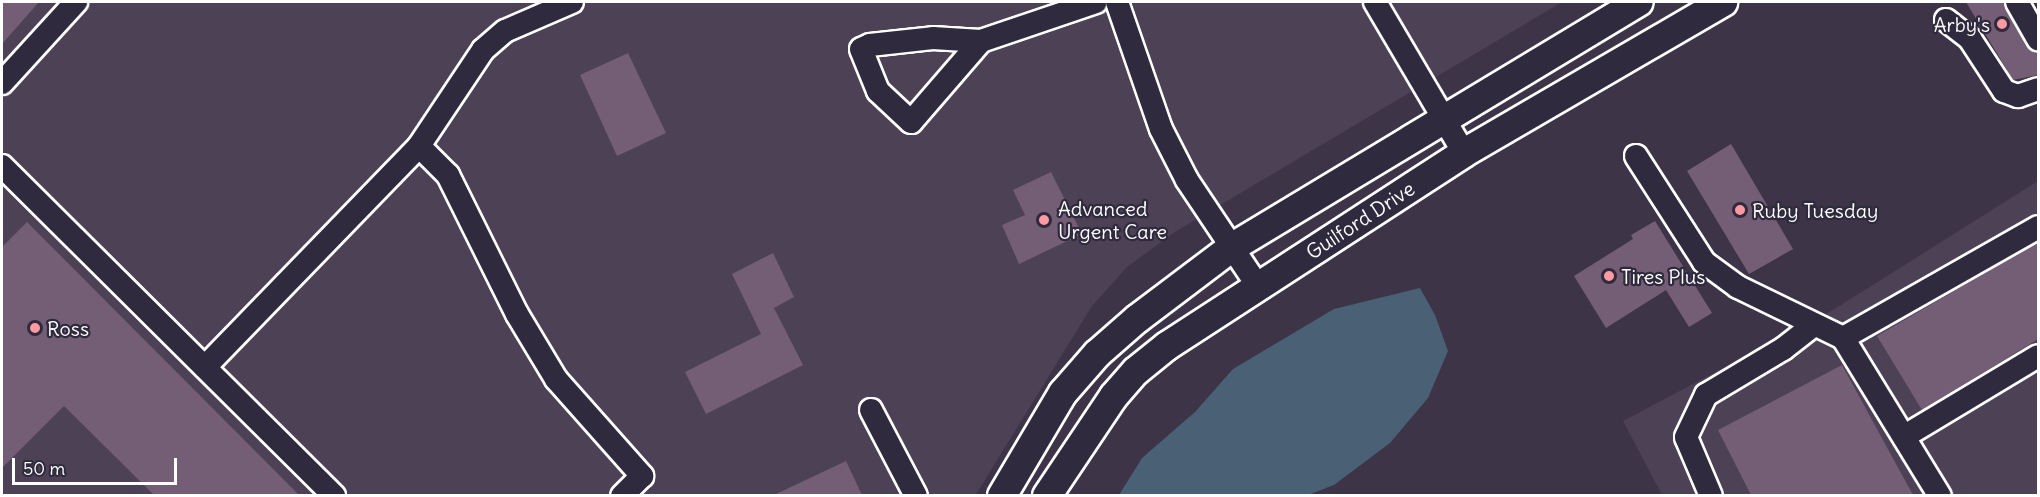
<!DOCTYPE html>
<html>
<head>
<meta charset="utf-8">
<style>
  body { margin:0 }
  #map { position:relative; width:2040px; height:497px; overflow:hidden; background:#3d3448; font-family:Delius,sans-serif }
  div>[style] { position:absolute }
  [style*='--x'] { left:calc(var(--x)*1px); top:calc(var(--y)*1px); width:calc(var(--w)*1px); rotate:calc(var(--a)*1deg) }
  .built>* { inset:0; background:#4d4156 }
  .water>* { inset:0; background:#4a6074 }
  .building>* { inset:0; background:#735e75 }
  .roads { filter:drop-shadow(2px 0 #fff) drop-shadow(-2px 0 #fff) drop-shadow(0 2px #fff) drop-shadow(0 -2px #fff) }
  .minor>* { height:22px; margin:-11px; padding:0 11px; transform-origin:11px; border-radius:11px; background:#2f2a3d }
  .major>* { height:28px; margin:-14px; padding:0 14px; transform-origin:14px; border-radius:14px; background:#2f2a3d }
  .dots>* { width:16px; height:16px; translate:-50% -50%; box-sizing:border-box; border:3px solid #2f2a3d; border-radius:50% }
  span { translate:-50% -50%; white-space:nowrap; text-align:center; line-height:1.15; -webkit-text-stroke:4.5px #2f2a3d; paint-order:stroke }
  .poi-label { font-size:20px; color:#fff }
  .right { translate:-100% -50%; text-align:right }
  .left { translate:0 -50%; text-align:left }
  .street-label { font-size:20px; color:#fff }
  .frame { position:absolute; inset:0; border:3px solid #fff; pointer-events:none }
  .scale { position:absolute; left:12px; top:458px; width:165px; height:27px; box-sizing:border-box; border:3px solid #fff; border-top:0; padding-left:8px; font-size:18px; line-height:21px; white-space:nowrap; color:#fff; -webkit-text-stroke:4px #2f2a3d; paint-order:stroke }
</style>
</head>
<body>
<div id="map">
  <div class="built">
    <div style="clip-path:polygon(2px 2px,1562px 2px,1175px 232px,1127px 267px,1092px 306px,975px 496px,2px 495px)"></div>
    <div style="clip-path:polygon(2038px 181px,2038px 495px,1662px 495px,1623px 421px,1833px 310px)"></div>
  </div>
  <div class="water">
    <div style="clip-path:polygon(1420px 288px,1435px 315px,1448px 351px,1428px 398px,1390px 443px,1334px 485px,1308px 495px,1119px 495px,1142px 458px,1195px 412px,1233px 369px,1334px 309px)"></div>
  </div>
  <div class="building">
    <div style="clip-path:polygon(2px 2px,39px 2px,2px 44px)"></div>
    <div style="clip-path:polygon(1966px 2px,2004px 2px,2026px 46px,2038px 52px,2038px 75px,2013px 80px)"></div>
    <div style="clip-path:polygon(628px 53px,666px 133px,617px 156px,580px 75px)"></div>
    <div style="clip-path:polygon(1731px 144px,1793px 249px,1749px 274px,1687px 171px)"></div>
    <div style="clip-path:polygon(1051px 172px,1082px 234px,1019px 264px,1002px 225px,1025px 215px,1013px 190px)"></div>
    <div style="clip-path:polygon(1655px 221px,1712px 313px,1689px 327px,1666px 290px,1606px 328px,1574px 276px,1633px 239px,1631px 235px)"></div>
    <div style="clip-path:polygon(27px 222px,299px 495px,154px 495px,64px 406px,2px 468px,2px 247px)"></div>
    <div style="clip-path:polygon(2038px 242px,2038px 339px,1922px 410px,1877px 336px)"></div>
    <div style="clip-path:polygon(773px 253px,794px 297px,774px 308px,803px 365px,706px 414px,685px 372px,761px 334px,732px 274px)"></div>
    <div style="clip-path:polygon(1842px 365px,1913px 495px,1751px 495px,1718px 430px)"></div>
    <div style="clip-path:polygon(846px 461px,862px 495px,774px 495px)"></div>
  </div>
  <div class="roads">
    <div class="minor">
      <div style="--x:1117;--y:2;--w:134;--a:70.9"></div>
      <div style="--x:1161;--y:129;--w:57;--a:63"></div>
      <div style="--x:1187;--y:180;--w:128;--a:56.2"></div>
      <div style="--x:1375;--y:2;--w:175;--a:59.5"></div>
      <div style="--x:2017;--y:2;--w:43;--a:60.4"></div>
      <div style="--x:1946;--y:20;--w:31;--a:38"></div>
      <div style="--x:1970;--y:39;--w:62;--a:56.8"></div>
      <div style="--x:2004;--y:91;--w:15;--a:20"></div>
      <div style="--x:2018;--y:96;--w:21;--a:-19"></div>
      <div style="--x:981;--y:41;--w:107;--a:130.8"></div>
      <div style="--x:911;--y:122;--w:45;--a:-136.8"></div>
      <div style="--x:878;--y:91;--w:45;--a:-112"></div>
      <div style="--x:861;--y:49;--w:10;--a:-24"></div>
      <div style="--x:870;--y:45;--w:63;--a:-6.3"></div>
      <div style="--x:933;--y:38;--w:48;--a:3.6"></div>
      <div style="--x:981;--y:41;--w:121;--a:-18.7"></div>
      <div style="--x:2;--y:83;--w:110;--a:-47.6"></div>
      <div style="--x:419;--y:146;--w:41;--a:45"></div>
      <div style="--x:448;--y:175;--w:155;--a:63.6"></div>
      <div style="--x:517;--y:314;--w:76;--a:59"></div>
      <div style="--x:556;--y:379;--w:130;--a:48.4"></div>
      <div style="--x:642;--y:476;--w:28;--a:135"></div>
      <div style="--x:1636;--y:156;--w:126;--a:57.3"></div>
      <div style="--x:1704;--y:262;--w:42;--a:36.3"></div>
      <div style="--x:1738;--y:287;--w:117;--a:25.9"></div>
      <div style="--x:1843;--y:338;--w:185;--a:58.5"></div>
      <div style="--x:2;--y:166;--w:468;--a:44.8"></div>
      <div style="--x:1843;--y:338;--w:224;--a:-29.6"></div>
      <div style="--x:205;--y:367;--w:308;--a:-45.9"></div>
      <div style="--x:419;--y:146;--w:115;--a:-56.3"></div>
      <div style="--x:483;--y:50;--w:29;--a:-41"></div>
      <div style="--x:505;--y:31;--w:73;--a:-23.4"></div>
      <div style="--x:871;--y:410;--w:97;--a:62.4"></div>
      <div style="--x:1905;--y:436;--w:155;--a:-31"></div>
      <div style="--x:1711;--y:496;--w:64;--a:-113"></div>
      <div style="--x:1686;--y:437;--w:47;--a:-64.5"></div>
      <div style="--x:1706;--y:395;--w:90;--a:-30.9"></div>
      <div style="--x:1783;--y:349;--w:39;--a:-38"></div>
    </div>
    <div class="major">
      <div style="--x:1002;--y:496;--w:120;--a:-59.4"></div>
      <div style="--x:1063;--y:393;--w:52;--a:-48.9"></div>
      <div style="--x:1097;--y:354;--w:53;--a:-41.2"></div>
      <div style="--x:1137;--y:319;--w:118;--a:-37.1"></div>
      <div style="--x:1231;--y:248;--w:476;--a:-31.1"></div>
      <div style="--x:1047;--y:496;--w:120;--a:-56.2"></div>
      <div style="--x:1114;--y:396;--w:33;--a:-49"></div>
      <div style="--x:1136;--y:371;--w:40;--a:-39"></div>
      <div style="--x:1167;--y:346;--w:354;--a:-33"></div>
      <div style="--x:1464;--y:153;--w:300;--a:-30.2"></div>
    </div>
  </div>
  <div class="dots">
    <div style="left:2002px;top:24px;background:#ff9aa2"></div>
    <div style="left:1740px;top:210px;background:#ff9aa2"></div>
    <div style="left:1044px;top:220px;background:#ff9aa2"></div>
    <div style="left:1609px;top:276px;background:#ff9aa2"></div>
    <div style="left:35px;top:328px;background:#ff9aa2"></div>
  </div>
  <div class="poi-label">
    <span class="right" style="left:1990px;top:24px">Arby's</span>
    <span class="left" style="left:1058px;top:220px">Advanced<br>Urgent Care</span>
    <span class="left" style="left:1752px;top:210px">Ruby Tuesday</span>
    <span class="left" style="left:1621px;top:276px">Tires Plus</span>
    <span class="left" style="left:47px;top:328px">Ross</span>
  </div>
  <div class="street-label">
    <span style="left:1360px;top:220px;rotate:-33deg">Guilford Drive</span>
  </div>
  <div class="frame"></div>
  <div class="scale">50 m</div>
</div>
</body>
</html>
